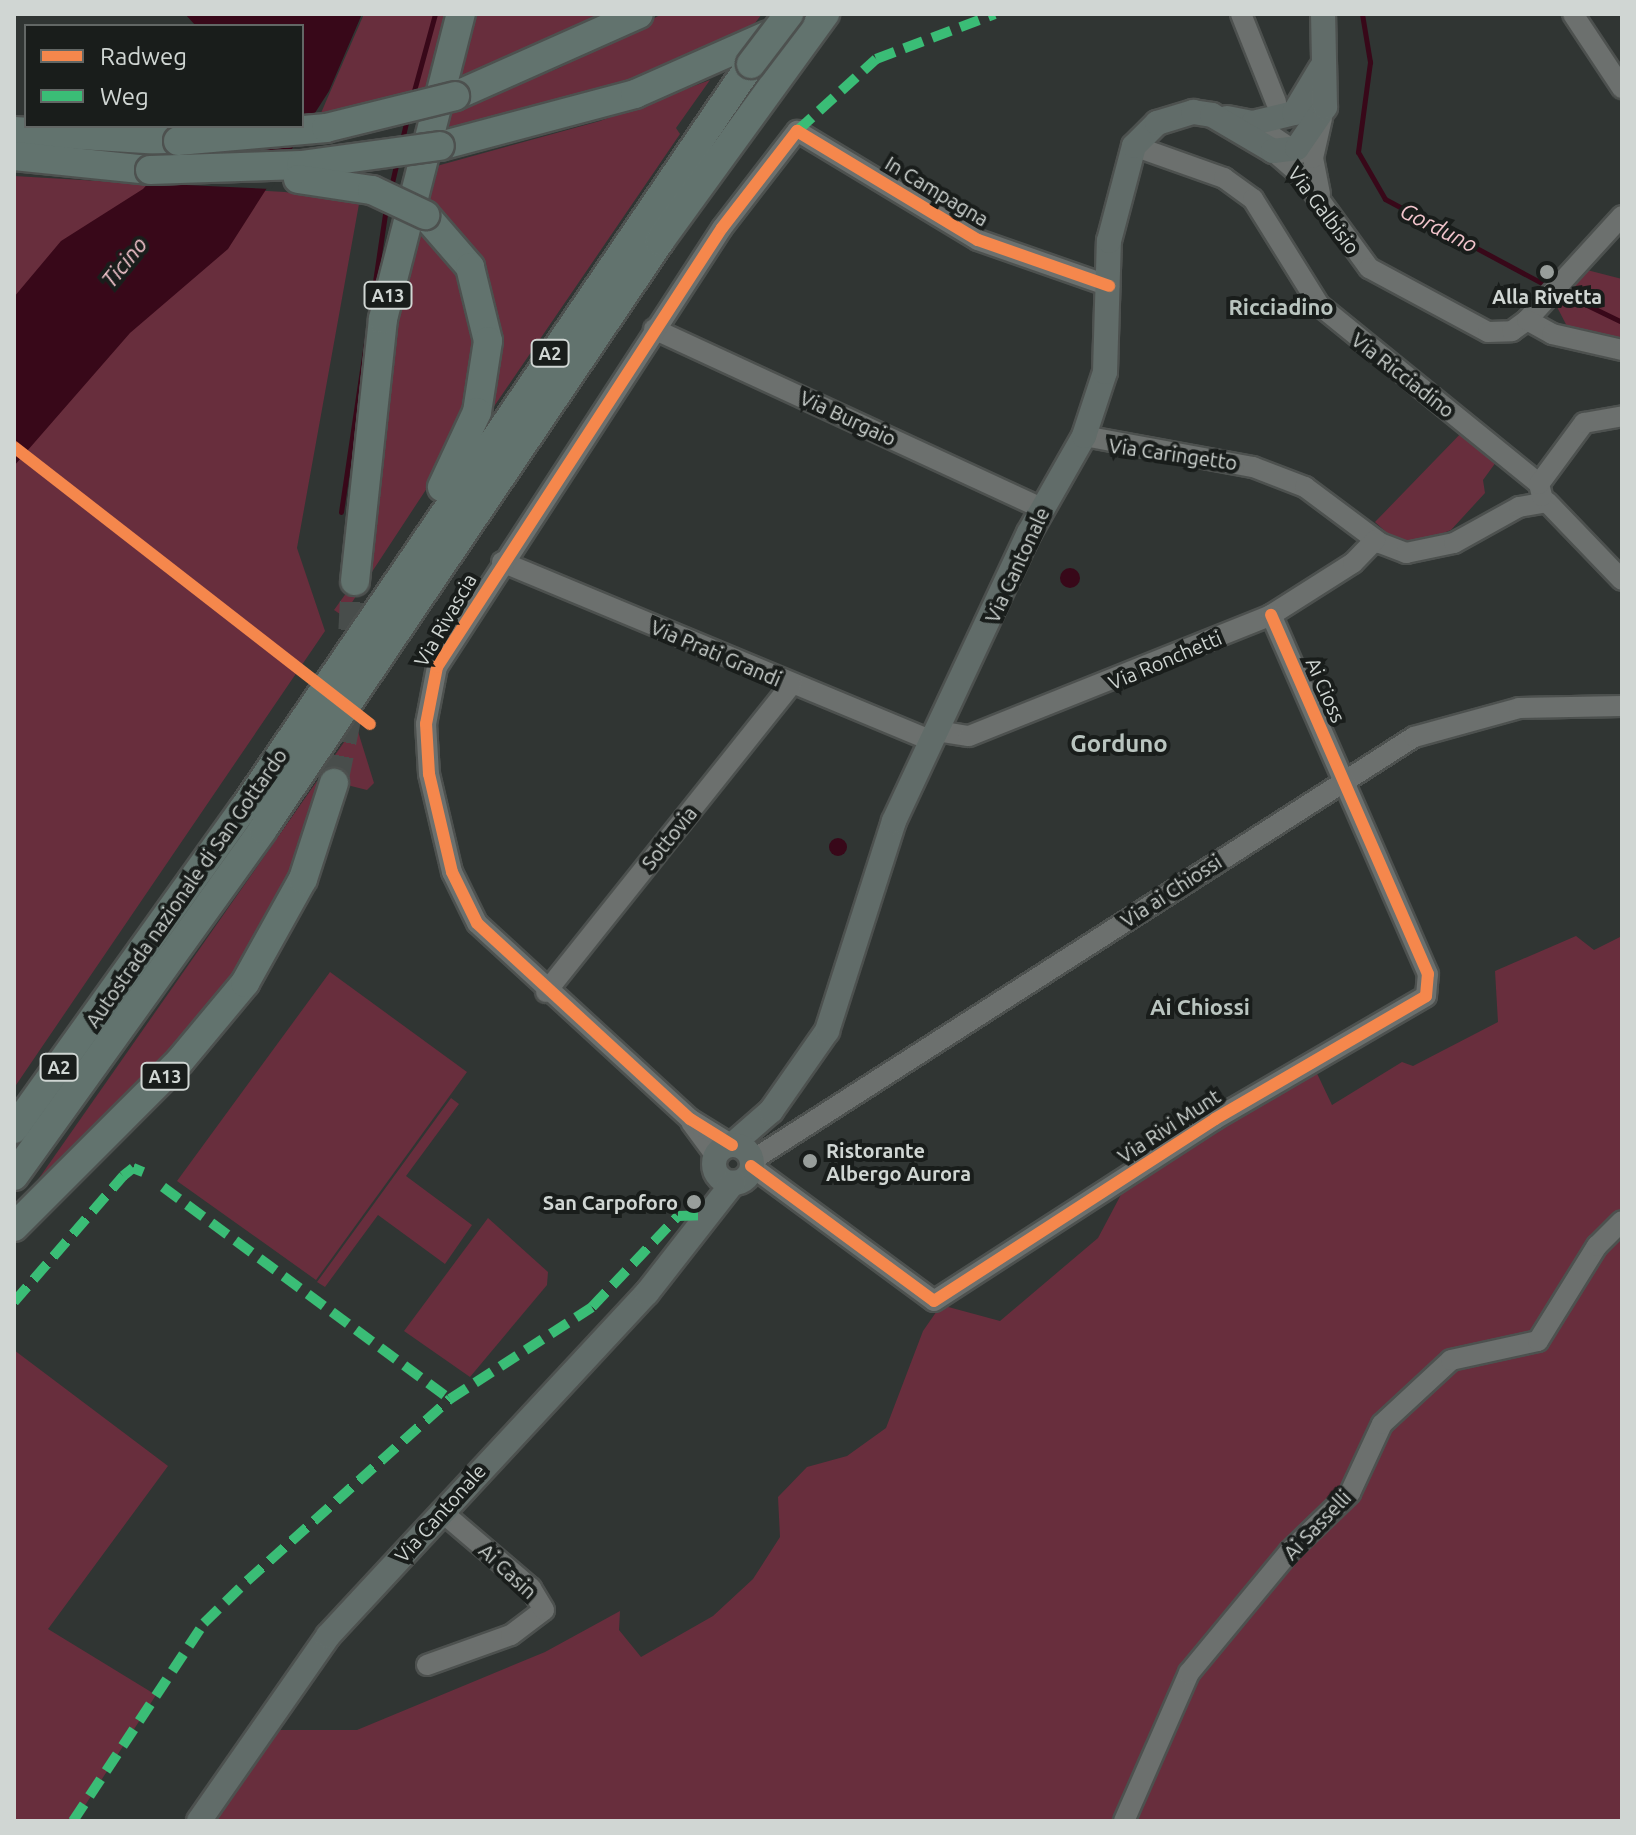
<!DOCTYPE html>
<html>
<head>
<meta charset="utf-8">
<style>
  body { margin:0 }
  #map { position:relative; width:1636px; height:1835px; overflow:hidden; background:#303533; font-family:Ubuntu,sans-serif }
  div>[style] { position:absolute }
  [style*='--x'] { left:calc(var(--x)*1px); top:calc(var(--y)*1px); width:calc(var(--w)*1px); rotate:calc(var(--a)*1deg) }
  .green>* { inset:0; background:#682e3d }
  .water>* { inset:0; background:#380819 }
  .round { border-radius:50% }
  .pier>* { inset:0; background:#303533 }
  .stream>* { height:5px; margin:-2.5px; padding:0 2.5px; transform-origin:2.5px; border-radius:2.5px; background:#380819 }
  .highway-tunnel>* { height:28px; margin-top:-14px; transform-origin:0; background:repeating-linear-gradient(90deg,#484d4b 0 28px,transparent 0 42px) }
  .roads { filter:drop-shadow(2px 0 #4d514f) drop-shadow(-2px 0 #4d514f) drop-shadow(0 2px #4d514f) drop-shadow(0 -2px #4d514f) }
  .minor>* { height:20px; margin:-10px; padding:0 10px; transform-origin:10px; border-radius:10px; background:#6c706e }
  .major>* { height:24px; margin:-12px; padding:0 12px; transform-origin:12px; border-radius:12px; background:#616c69 }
  .major>.ring { margin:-12px; padding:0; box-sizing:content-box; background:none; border:24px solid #616c69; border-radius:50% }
  .highway>* { height:28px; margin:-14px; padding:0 14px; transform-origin:14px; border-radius:14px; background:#62736e }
  .bridges { filter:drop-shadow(2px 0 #4d514f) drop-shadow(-2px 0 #4d514f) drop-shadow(0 2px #4d514f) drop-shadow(0 -2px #4d514f) }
  .highway-bridge>* { height:28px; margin:-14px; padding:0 14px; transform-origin:14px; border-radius:14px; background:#62736e }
  .quiet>* { height:10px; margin-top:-5px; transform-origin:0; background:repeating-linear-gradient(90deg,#3abd76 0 20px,transparent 0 30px) }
  .cycleway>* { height:12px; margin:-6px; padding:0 6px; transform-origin:6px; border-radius:6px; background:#f5874c }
  .dots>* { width:22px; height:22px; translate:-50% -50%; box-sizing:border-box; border:4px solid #191d1b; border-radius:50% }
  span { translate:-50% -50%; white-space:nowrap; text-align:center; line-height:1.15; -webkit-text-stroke:8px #191d1b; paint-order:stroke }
  .shield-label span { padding:2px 6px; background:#191d1b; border:2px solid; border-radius:6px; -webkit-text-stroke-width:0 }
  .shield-label { font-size:18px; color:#d0d6d3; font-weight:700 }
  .street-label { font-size:20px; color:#d0d6d3 }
  .poi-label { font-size:20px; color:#d0d6d3; font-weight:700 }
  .left { translate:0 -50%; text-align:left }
  .right { translate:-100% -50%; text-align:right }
  .water-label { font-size:22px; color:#f2c4cc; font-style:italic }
  .neighbourhood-label { font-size:22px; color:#b9c4bf; font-weight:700 }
  .quarter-label { font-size:24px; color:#b9c4bf; font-weight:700 }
  .frame { position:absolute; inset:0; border:16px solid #d0d6d3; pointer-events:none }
  .legend { position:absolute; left:24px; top:24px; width:280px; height:104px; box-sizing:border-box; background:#191d1b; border:2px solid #626765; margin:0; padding:10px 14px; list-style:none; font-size:24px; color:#d0d6d3 }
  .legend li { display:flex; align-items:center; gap:16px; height:40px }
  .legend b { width:40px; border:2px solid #626765 }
</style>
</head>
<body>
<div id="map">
  <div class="green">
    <div style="clip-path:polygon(364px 14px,453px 14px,431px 87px,321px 113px)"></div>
    <div style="clip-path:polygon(473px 14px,608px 14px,453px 81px)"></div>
    <div style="clip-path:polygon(662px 14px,762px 14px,738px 45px,709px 59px,435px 137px,442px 114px,559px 68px)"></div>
    <div style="clip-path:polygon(710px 80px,676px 128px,680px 134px,480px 427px,494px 330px,425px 203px,433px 167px,600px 121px)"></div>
    <div style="clip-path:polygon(14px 176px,285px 192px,359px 204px,297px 548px,325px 631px,14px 1088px)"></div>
    <div style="clip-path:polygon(414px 223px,461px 273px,476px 345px,466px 408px,431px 482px,343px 616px,334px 610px,370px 560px,390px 352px)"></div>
    <div style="clip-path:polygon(1587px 270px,1622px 279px,1622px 343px,1570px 332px,1556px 305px)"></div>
    <div style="clip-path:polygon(1466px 428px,1499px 458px,1483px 480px,1485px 493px,1451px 530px,1418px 543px,1397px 542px,1375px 522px)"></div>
    <div style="clip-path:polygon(356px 725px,374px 783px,367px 790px,319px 778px)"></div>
    <div style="clip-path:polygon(317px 781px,315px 829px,237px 984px,14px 1214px)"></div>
    <div style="clip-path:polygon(1576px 936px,1594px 950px,1622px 936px,1622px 1821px,199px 1821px,257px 1730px,357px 1730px,545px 1652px,620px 1611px,619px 1630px,641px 1657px,713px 1616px,753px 1579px,780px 1537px,778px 1497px,807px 1467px,847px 1456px,886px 1428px,923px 1331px,941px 1305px,1000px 1321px,1098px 1238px,1133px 1172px,1312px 1063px,1332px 1105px,1402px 1062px,1413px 1066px,1498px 1022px,1495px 971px)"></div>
    <div style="clip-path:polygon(330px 972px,467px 1072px,316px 1280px,177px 1181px)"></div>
    <div style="clip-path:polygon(451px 1098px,459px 1104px,406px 1176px,472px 1225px,445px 1264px,378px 1215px,325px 1287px,317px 1282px)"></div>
    <div style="clip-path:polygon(488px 1218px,548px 1272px,547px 1285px,470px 1377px,404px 1331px)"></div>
    <div style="clip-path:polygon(14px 1350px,168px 1466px,48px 1629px,156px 1695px,75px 1821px,14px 1821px)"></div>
  </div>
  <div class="water">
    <div style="clip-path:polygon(185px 14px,362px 14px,329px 91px,228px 249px,130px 333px,14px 466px,14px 297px,61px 241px,143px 189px,201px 126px,302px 126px,302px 26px,196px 26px)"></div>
    <div class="round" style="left:1060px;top:568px;width:20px;height:20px"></div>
    <div class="round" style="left:829px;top:838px;width:18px;height:18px"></div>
  </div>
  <div class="pier">
    <div style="clip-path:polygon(292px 156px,271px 189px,143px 183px)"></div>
  </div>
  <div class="stream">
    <div style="--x:1362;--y:14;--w:49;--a:80.5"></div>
    <div style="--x:1370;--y:62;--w:91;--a:97.6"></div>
    <div style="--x:1358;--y:152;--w:54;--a:60.1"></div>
    <div style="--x:1385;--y:199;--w:186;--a:28.2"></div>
    <div style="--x:412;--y:98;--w:87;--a:-74.7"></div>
    <div style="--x:402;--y:140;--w:22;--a:-77"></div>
    <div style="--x:391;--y:187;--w:26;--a:-77"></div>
    <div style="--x:1558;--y:291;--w:71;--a:25.8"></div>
    <div style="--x:341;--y:512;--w:306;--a:-81.6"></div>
  </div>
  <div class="highway-tunnel">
    <div style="--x:334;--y:783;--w:70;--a:-78.5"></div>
    <div style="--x:348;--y:714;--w:133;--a:-87"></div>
  </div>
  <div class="roads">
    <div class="minor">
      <div style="--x:1241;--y:14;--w:95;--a:68.3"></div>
      <div style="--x:1573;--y:14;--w:89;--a:56.5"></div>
      <div style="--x:1253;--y:123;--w:55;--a:34"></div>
      <div style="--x:1134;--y:146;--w:96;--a:19.6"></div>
      <div style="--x:1224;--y:178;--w:36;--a:36"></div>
      <div style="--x:1253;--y:199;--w:125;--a:58.1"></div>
      <div style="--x:1319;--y:305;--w:284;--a:39.1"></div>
      <div style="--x:1273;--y:151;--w:38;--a:41"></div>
      <div style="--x:1302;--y:176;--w:114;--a:53.9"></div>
      <div style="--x:1369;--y:268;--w:135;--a:28.3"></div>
      <div style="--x:1488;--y:332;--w:24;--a:-2"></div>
      <div style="--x:1512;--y:331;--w:19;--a:-36"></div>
      <div style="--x:1527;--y:320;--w:141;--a:-47.6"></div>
      <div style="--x:1320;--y:194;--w:37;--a:-101"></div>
      <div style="--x:1313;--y:158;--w:41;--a:-77.3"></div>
      <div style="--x:1527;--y:320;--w:29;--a:29"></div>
      <div style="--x:1552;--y:334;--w:72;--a:12.9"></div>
      <div style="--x:654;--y:329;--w:427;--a:24.8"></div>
      <div style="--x:1084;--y:436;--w:172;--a:10.4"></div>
      <div style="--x:1253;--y:467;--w:56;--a:21"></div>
      <div style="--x:1305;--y:487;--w:94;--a:36.7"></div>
      <div style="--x:1380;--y:543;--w:28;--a:21"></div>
      <div style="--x:1406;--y:553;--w:49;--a:-11.8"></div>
      <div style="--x:1454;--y:543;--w:74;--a:-29"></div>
      <div style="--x:1519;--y:507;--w:28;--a:-10"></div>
      <div style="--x:1547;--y:502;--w:108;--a:46.1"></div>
      <div style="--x:1542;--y:496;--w:12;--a:-104"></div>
      <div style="--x:1539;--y:484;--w:76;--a:-53.6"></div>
      <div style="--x:1584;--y:423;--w:39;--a:-10"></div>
      <div style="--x:502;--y:562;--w:466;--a:22.6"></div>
      <div style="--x:937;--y:731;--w:32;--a:9"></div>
      <div style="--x:969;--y:736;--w:325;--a:-21.8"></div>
      <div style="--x:1271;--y:615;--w:97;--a:-32.4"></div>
      <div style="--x:1353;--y:563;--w:32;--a:-46"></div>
      <div style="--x:546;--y:992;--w:393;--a:-51.4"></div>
      <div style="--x:691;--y:1122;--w:42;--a:53.7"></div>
      <div style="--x:732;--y:1145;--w:49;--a:-148.2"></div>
      <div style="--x:690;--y:1119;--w:289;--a:-137.4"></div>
      <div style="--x:477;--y:923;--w:57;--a:-116.1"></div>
      <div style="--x:452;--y:872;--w:101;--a:-103.2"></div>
      <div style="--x:429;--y:774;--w:50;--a:-93.4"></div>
      <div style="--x:426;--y:724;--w:58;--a:-79.1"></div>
      <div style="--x:437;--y:667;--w:523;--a:-57.01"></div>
      <div style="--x:722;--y:228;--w:123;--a:-52.3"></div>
      <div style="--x:797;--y:131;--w:211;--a:31.1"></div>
      <div style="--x:978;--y:240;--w:139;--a:19.3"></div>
      <div style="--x:751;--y:1161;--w:787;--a:-32.6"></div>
      <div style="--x:1414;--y:737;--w:109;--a:-15.4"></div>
      <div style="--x:1519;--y:708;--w:103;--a:-1.1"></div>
      <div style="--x:751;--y:1166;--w:227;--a:36.4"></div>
      <div style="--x:934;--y:1301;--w:335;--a:-32.9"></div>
      <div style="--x:1215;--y:1119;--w:244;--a:-30.2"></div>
      <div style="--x:1426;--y:996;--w:22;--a:-85"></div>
      <div style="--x:1428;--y:974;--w:392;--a:-113.6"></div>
      <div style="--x:427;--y:1665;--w:89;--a:-19.7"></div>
      <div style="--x:511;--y:1635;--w:41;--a:-37.1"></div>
      <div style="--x:544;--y:1610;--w:26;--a:-121"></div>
      <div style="--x:531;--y:1588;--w:118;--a:-139.5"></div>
      <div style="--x:1124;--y:1821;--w:162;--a:-66.3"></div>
      <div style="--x:1189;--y:1673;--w:157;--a:-50.4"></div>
      <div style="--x:1289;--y:1552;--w:85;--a:-44"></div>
      <div style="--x:1350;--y:1493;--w:76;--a:-65.1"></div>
      <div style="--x:1382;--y:1424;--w:94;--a:-42.8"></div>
      <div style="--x:1451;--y:1360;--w:89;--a:-12.3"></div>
      <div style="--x:1538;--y:1341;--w:112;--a:-58.2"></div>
      <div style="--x:1597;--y:1246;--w:35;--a:-45"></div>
    </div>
    <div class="major">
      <div style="--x:1227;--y:118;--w:26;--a:11"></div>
      <div style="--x:1253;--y:123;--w:42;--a:-13.7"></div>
      <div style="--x:1294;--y:113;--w:52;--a:-59"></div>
      <div style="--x:732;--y:1145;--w:52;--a:-41.1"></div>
      <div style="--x:771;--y:1111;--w:98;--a:-55"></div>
      <div style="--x:827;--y:1031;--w:220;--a:-72.3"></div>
      <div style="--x:894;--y:821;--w:318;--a:-64.9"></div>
      <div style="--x:1029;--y:533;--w:112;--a:-60.4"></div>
      <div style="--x:1084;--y:436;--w:67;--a:-71.8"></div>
      <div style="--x:1105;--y:372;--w:131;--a:-88.3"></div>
      <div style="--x:1109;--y:241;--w:98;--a:-75.3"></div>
      <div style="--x:1134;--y:146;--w:33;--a:-45"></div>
      <div style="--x:1157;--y:123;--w:38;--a:-17"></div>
      <div style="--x:1193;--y:112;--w:19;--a:9"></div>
      <div style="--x:1212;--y:115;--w:71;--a:30.5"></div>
      <div style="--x:1273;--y:151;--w:24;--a:-7"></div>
      <div style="--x:1297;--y:148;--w:50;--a:-55.7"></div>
      <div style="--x:1325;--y:107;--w:93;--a:-91.2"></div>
      <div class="ring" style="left:714px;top:1145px;width:14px;height:14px"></div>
      <div style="--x:199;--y:1821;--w:226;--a:-55.1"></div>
      <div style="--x:328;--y:1636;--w:468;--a:-47.1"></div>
      <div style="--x:647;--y:1293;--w:140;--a:-52"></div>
    </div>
    <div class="highway">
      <div style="--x:455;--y:96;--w:201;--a:-24"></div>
      <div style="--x:14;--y:131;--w:164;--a:3.5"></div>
      <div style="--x:440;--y:146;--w:202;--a:-14.9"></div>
      <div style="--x:635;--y:94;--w:145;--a:-23.9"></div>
      <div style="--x:14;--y:156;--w:137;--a:5.9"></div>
      <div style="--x:425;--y:215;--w:69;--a:49.1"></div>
      <div style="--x:470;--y:267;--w:76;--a:76.3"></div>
      <div style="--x:488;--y:341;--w:72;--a:98.8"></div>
      <div style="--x:477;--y:412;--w:83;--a:115"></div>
      <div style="--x:355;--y:581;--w:263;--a:-83.9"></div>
      <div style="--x:383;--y:319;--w:315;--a:-75.7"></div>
      <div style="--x:14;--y:1129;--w:395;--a:-54.4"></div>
      <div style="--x:244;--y:808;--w:900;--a:-55.73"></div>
      <div style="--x:14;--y:1176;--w:427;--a:-54.3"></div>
      <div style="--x:263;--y:829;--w:709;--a:-55.97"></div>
      <div style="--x:660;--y:241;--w:281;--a:-54"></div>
      <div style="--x:14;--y:1227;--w:235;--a:-45"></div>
      <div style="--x:180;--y:1061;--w:102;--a:-50.2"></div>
      <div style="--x:245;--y:983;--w:119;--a:-60.9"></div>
      <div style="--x:303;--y:879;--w:101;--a:-72.1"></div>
    </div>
  </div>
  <div class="bridges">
    <div class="highway-bridge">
      <div style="--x:751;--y:64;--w:63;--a:-52.8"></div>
      <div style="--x:178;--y:141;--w:149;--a:-5"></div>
      <div style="--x:326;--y:128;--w:133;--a:-13.9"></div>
      <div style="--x:150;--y:170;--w:151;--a:-1.9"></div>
      <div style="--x:301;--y:165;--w:140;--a:-7.8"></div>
      <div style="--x:298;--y:179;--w:75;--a:8.5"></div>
      <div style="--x:372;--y:190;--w:59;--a:25.3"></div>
    </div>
  </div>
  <div class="quiet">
    <div style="--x:797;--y:131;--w:107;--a:-42.3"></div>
    <div style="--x:876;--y:59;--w:127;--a:-20.7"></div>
    <div style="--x:163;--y:1187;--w:357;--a:36.5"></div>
    <div style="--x:14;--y:1302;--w:167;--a:-49.1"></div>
    <div style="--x:123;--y:1176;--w:13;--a:-39"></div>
    <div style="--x:133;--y:1168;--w:11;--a:22"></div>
    <div style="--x:73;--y:1821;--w:237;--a:-56.5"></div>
    <div style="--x:204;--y:1623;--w:60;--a:-44.3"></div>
    <div style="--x:247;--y:1581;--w:273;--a:-41.9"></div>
    <div style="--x:450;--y:1399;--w:169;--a:-32.9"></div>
    <div style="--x:592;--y:1307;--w:125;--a:-46.6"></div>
    <div style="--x:678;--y:1216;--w:23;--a:-2"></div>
  </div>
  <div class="cycleway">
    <div style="--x:14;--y:447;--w:451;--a:37.9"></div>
    <div style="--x:732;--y:1145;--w:49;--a:-148.2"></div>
    <div style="--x:690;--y:1119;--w:289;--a:-137.4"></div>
    <div style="--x:477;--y:923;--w:57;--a:-116.1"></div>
    <div style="--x:452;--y:872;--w:101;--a:-103.2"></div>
    <div style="--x:429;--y:774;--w:50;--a:-93.4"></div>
    <div style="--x:426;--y:724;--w:58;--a:-79.1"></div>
    <div style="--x:437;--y:667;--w:523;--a:-57.01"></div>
    <div style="--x:722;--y:228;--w:123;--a:-52.3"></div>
    <div style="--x:797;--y:131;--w:211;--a:31.1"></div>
    <div style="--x:978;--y:240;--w:139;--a:19.3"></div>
    <div style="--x:751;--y:1166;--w:227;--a:36.4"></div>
    <div style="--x:934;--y:1301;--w:335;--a:-32.9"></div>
    <div style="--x:1215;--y:1119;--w:244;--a:-30.2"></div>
    <div style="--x:1426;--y:996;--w:22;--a:-85"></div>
    <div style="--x:1428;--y:974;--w:392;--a:-113.6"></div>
  </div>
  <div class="dots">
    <div style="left:1547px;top:272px;background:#989e9b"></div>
    <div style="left:810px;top:1161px;background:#989e9b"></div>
    <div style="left:694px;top:1202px;background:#989e9b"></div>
  </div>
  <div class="shield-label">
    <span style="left:388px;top:295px">A13</span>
    <span style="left:550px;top:353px">A2</span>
    <span style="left:59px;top:1067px">A2</span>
    <span style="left:165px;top:1076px">A13</span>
  </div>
  <div class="street-label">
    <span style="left:937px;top:191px;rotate:31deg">In Campagna</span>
    <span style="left:1324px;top:210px;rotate:53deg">Via Galbisio</span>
    <span style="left:1403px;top:375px;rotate:38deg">Via Ricciadino</span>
    <span style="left:848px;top:418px;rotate:25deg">Via Burgaio</span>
    <span style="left:1173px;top:454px;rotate:8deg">Via Caringetto</span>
    <span style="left:1017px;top:565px;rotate:-65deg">Via Cantonale</span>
    <span style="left:445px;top:620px;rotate:-60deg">Via Rivascia</span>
    <span style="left:716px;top:653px;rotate:23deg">Via Prati Grandi</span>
    <span style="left:1165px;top:660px;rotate:-23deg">Via Ronchetti</span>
    <span style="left:1326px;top:690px;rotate:66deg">Ai Cioss</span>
    <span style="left:669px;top:838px;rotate:-51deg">Sottovia</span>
    <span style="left:186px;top:888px;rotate:-55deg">Autostrada nazionale di San Gottardo</span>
    <span style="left:1171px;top:891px;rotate:-33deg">Via ai Chiossi</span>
    <span style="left:1169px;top:1126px;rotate:-33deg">Via Rivi Munt</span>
    <span style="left:440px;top:1513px;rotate:-48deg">Via Cantonale</span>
    <span style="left:1317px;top:1525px;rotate:-46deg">Ai Sasselli</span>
    <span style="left:508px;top:1571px;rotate:43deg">Ai Casin</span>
  </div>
  <div class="poi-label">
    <span style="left:1547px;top:296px">Alla Rivetta</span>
    <span class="left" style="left:826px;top:1162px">Ristorante<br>Albergo Aurora</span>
    <span class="right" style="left:678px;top:1202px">San Carpoforo</span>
  </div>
  <div class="water-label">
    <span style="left:1439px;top:227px;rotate:27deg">Gorduno</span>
    <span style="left:124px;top:262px;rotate:-51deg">Ticino</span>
  </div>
  <div class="neighbourhood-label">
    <span style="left:1281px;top:307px">Ricciadino</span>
    <span style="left:1200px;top:1007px">Ai Chiossi</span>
  </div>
  <div class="quarter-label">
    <span style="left:1119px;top:744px">Gorduno</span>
  </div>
  <div class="frame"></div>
  <ul class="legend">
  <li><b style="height:10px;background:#f5874c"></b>Radweg</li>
  <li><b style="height:10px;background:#3abd76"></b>Weg</li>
  </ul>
</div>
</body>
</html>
